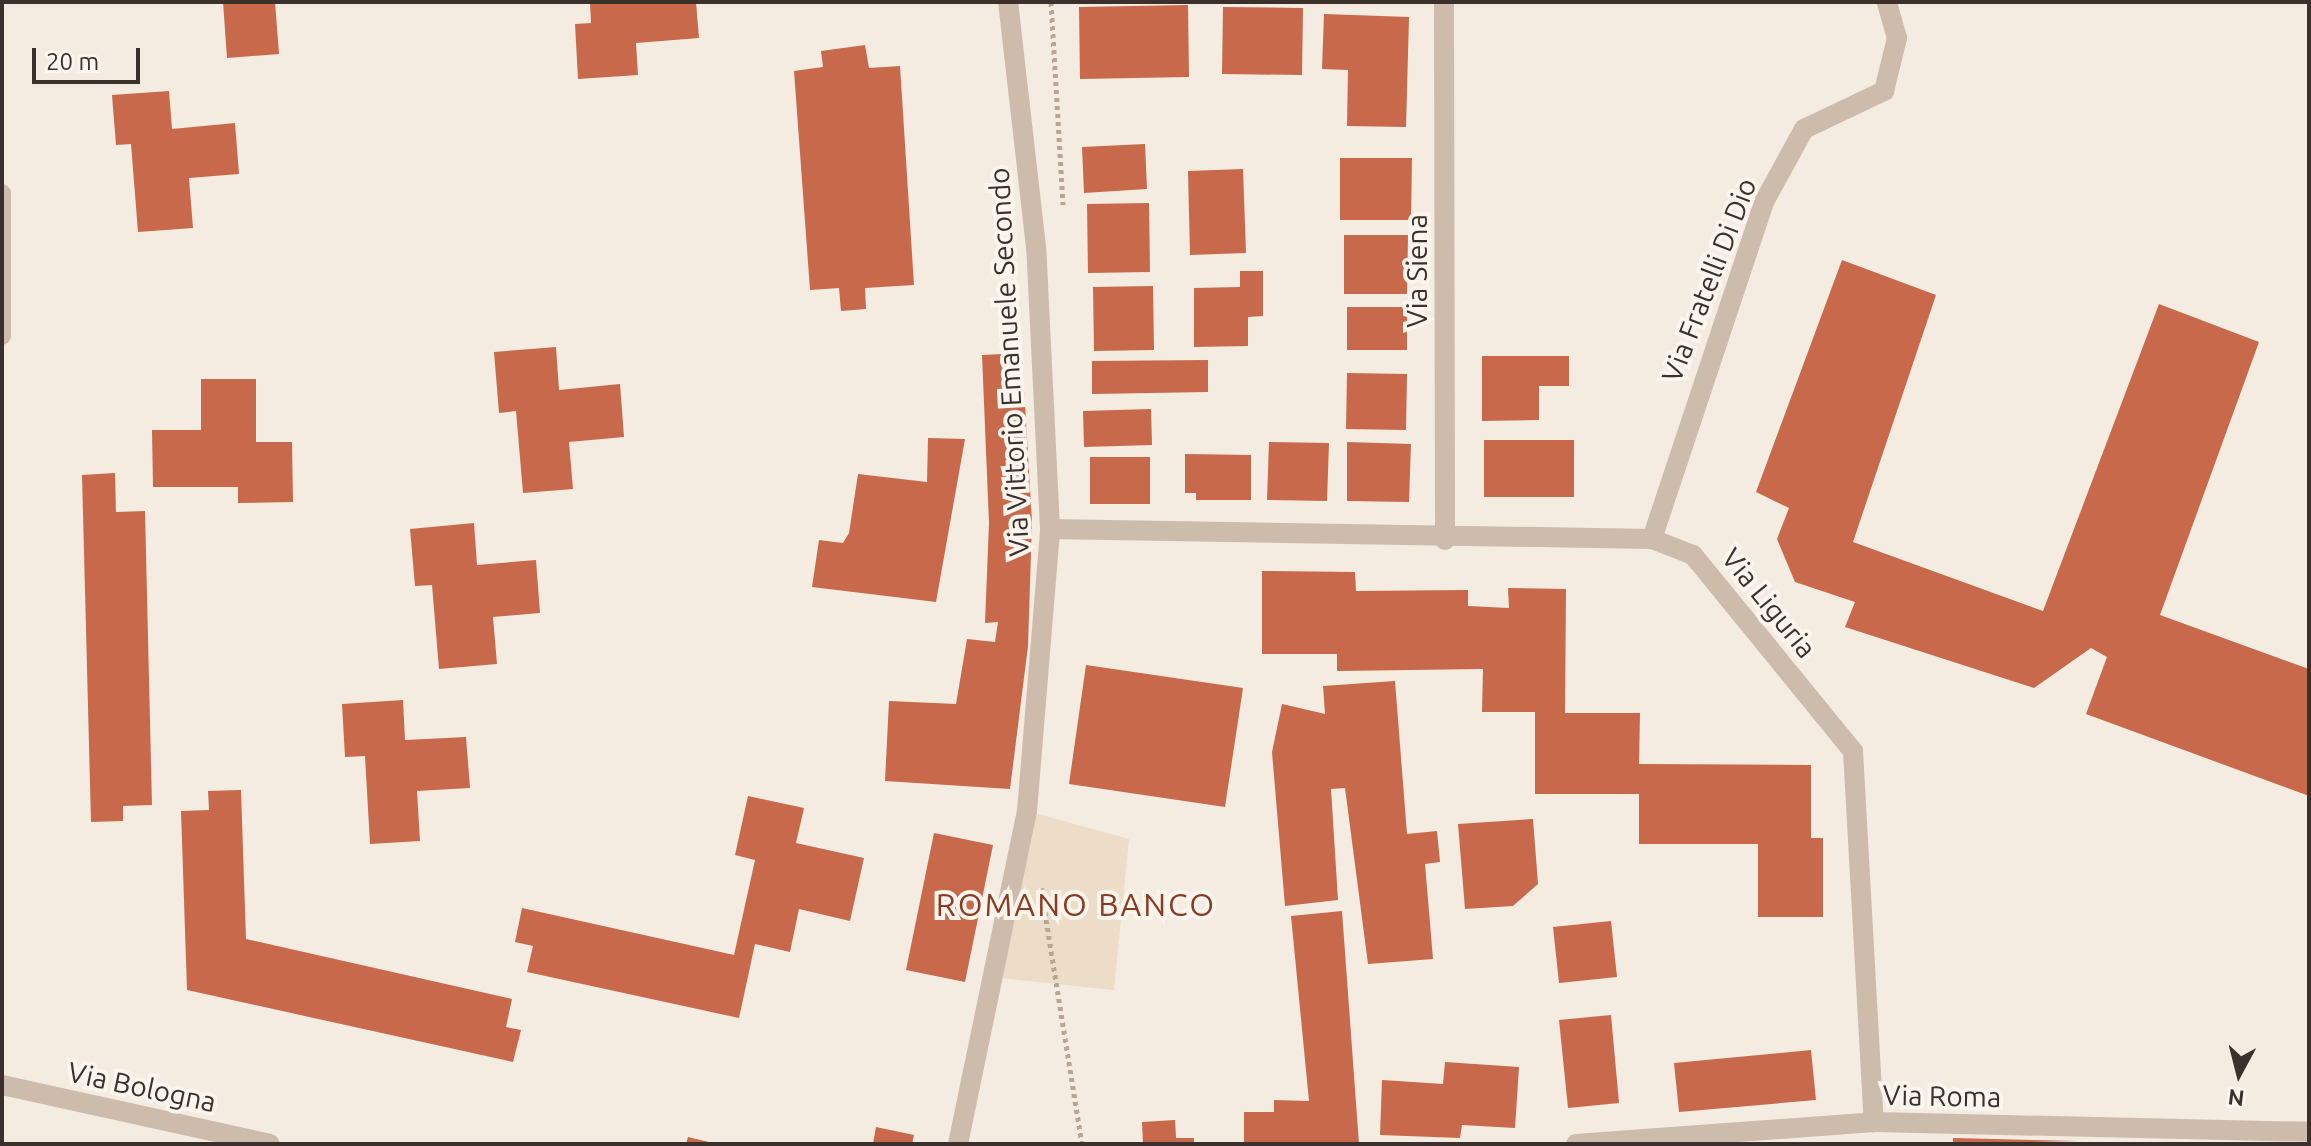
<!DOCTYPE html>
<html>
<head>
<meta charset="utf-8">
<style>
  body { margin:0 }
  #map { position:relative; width:2311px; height:1146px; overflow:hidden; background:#f4ebe1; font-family:Ubuntu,sans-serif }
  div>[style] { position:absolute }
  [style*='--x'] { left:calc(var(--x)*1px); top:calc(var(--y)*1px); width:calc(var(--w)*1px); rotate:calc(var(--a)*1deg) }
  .plaza>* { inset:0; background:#ecdcc8 }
  .building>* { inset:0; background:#c8694b }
  .path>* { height:5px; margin-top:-2.5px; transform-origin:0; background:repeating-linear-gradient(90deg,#b9a596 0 4px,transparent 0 8px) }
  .lane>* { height:18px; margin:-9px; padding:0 9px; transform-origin:9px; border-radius:9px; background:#cdbbac }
  .street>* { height:20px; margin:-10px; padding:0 10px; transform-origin:10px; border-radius:10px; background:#cdbbac }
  span { translate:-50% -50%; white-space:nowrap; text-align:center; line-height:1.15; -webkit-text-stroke:8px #fbf5ee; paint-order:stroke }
  .street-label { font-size:28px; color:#3b302b }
  .quarter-label { font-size:32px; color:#8c3b22; letter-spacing:2px }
  .frame { position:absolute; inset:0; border:4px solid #3b302b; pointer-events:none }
  .north { position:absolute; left:2199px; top:1034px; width:80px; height:80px; -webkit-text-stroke:6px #fbf5ee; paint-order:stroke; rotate:187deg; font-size:22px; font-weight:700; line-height:32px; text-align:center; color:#3b302b }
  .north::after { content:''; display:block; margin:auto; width:28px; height:36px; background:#3b302b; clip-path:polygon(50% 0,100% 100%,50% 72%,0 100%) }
  .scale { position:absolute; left:32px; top:48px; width:108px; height:36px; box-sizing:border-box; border:4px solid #3b302b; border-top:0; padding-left:10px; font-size:24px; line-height:28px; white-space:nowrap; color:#3b302b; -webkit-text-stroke:6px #fbf5ee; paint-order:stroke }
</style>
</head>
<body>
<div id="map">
  <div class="plaza">
    <div style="clip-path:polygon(1027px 811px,1129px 839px,1114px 990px,991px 977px)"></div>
  </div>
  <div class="building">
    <div style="clip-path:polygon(223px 2px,275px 2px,279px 54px,227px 58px)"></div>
    <div style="clip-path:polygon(590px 2px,696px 2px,699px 38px,636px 43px,638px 75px,578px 79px,575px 24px,591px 23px)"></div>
    <div style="clip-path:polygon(1188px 5px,1189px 77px,1080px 79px,1079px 7px)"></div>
    <div style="clip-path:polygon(1223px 7px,1303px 8px,1302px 75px,1222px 74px)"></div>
    <div style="clip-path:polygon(1324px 14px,1409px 17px,1406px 127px,1347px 126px,1348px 70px,1322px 69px)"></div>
    <div style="clip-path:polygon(865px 45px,869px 68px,900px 66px,914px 285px,865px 288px,866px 309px,841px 311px,839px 288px,810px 290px,794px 71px,823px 67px,821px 51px)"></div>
    <div style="clip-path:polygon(169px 91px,172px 129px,235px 123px,239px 174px,189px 178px,193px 228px,138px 232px,131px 144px,116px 145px,112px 95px)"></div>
    <div style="clip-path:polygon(1145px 144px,1147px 189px,1084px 193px,1082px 147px)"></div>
    <div style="clip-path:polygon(1340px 158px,1412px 158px,1411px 220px,1340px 220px)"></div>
    <div style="clip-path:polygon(1243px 169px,1246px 253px,1190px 255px,1188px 171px)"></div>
    <div style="clip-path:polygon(1149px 203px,1150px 272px,1088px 273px,1087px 204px)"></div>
    <div style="clip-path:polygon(1344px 235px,1408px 235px,1407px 294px,1344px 294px)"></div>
    <div style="clip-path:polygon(1842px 260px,1936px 295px,1853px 542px,2043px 611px,2159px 304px,2259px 342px,2160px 615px,2309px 669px,2309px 796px,2086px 714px,2107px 657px,2091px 648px,2034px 688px,1845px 627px,1855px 602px,1795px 582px,1777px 539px,1789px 508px,1756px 492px)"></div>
    <div style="clip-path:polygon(1240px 271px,1263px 271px,1263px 316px,1248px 317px,1248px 346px,1194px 347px,1194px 288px,1240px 287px)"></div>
    <div style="clip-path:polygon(1153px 286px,1154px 350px,1094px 351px,1093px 287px)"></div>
    <div style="clip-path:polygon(1347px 307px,1407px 307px,1407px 350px,1347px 350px)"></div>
    <div style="clip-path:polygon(556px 347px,559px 390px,620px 384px,624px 437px,569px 442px,573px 489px,523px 493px,516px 411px,499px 413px,494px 352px)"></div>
    <div style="clip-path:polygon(1022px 353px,1032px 522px,1028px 646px,1010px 789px,885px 781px,889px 701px,956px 704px,967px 639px,995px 642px,998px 622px,985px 623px,989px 523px,982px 355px)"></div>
    <div style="clip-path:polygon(1482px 356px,1569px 356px,1569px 386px,1539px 386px,1539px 420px,1482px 421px)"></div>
    <div style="clip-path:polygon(1208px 360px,1208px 392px,1092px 394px,1092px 361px)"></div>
    <div style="clip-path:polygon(1347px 373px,1407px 374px,1406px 430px,1346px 429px)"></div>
    <div style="clip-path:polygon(201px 379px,256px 379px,256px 442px,292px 442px,293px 502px,238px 503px,238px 487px,153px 487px,152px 430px,201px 430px)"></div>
    <div style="clip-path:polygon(1151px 409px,1152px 445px,1084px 447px,1083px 411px)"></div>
    <div style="clip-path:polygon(928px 438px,965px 439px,936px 602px,812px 587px,819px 540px,843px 543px,849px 533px,858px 474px,927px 482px)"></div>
    <div style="clip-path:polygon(1484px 440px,1574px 440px,1574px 497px,1484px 497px)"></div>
    <div style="clip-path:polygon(1269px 442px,1329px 443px,1327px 501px,1267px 500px)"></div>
    <div style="clip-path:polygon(1347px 442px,1411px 444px,1409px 502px,1347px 501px)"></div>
    <div style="clip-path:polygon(1185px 454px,1251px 455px,1251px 500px,1196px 500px,1196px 493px,1185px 493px)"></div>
    <div style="clip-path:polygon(1090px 457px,1150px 457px,1150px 504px,1090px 504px)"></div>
    <div style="clip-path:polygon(115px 473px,116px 512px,145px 511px,152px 805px,123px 806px,123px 821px,91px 822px,82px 475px)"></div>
    <div style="clip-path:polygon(474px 523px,477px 565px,536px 560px,540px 613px,493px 617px,497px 664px,439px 669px,432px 585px,415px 586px,410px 529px)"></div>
    <div style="clip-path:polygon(1262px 571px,1355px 572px,1356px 591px,1468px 590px,1468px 606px,1509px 608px,1508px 588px,1566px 589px,1565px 713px,1640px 713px,1639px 764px,1811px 765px,1811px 838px,1823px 838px,1823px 917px,1758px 917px,1758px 844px,1639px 844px,1639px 794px,1535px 794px,1535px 712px,1482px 712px,1483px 669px,1337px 671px,1337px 654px,1262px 654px)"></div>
    <div style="clip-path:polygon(1086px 665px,1243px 688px,1225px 807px,1069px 784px)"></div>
    <div style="clip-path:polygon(1395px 681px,1407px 834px,1437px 831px,1440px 862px,1425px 864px,1433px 959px,1368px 964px,1345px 788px,1331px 789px,1338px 900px,1285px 906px,1272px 752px,1282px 704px,1325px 714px,1323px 686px)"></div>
    <div style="clip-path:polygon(403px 700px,405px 740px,466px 737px,470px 788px,417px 791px,420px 841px,370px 844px,365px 756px,345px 757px,342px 704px)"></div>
    <div style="clip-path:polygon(241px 790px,246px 939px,512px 999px,506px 1027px,521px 1030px,513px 1062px,187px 990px,181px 811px,209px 810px,208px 791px)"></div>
    <div style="clip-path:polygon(748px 796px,804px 808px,796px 843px,864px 858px,850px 921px,799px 909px,790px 952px,755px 944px,739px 1018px,527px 972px,533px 946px,515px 942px,522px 908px,734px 955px,755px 860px,735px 855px)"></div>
    <div style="clip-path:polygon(1533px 819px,1538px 884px,1513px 906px,1465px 909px,1458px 824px)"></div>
    <div style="clip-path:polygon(934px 833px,993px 845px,965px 982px,906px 970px)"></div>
    <div style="clip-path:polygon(1342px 911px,1359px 1144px,1244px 1144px,1244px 1112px,1274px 1112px,1274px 1100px,1309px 1101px,1291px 916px)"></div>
    <div style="clip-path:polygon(1611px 921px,1617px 977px,1559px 983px,1553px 927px)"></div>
    <div style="clip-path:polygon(1611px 1015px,1619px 1103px,1568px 1108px,1559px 1020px)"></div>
    <div style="clip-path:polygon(1811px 1050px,1816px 1100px,1679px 1112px,1674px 1063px)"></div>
    <div style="clip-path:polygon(1445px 1062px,1519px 1067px,1515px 1128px,1462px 1125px,1460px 1138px,1380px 1135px,1382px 1080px,1443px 1084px)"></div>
    <div style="clip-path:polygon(1175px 1120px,1176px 1138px,1194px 1138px,1194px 1144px,1143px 1144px,1142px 1122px)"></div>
    <div style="clip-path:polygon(876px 1127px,914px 1135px,912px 1144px,873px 1144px)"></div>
    <div style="clip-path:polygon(688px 1137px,713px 1143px,713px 1144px,686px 1144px)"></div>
    <div style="clip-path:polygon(1953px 1138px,2078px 1141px,1953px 1144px)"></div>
  </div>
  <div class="path">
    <div style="--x:1051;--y:2;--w:203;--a:86.6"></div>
    <div style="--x:1041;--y:888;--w:259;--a:80.9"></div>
  </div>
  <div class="lane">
    <div style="--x:2;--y:193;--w:143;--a:90"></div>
  </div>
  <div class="street">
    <div style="--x:1444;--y:2;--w:538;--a:89.89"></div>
    <div style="--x:1050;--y:529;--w:602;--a:0.95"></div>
    <div style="--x:1652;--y:539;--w:44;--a:21.3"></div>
    <div style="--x:1693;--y:555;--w:253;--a:50.8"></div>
    <div style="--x:1853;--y:751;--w:372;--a:86.8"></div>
    <div style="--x:1652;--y:539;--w:355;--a:-71.6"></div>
    <div style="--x:1764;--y:202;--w:83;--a:-61.3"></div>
    <div style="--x:1804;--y:129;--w:89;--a:-25.4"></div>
    <div style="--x:1884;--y:91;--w:55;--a:-76.2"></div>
    <div style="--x:1897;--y:38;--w:37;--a:-106"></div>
    <div style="--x:2;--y:1085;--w:274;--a:12.4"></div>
    <div style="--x:958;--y:1144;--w:340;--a:-78.3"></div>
    <div style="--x:1027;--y:811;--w:283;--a:-85.3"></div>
    <div style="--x:1050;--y:529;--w:282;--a:-92.8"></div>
    <div style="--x:1036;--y:247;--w:247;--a:-96.5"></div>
    <div style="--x:1576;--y:1144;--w:299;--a:-4.2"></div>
    <div style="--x:1874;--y:1122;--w:435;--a:1.3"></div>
  </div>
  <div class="street-label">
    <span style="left:1417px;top:271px;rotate:-90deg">Via Siena</span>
    <span style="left:1709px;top:280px;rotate:-69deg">Via Fratelli Di Dio</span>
    <span style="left:1009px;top:362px;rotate:-93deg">Via Vittorio Emanuele Secondo</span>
    <span style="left:1769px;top:603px;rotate:51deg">Via Liguria</span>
    <span style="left:142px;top:1087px;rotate:12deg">Via Bologna</span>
    <span style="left:1942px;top:1096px;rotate:1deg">Via Roma</span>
  </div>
  <div class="quarter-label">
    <span style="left:1076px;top:904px">ROMANO BANCO</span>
  </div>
  <div class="frame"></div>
  <div class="north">N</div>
  <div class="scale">20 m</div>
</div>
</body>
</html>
